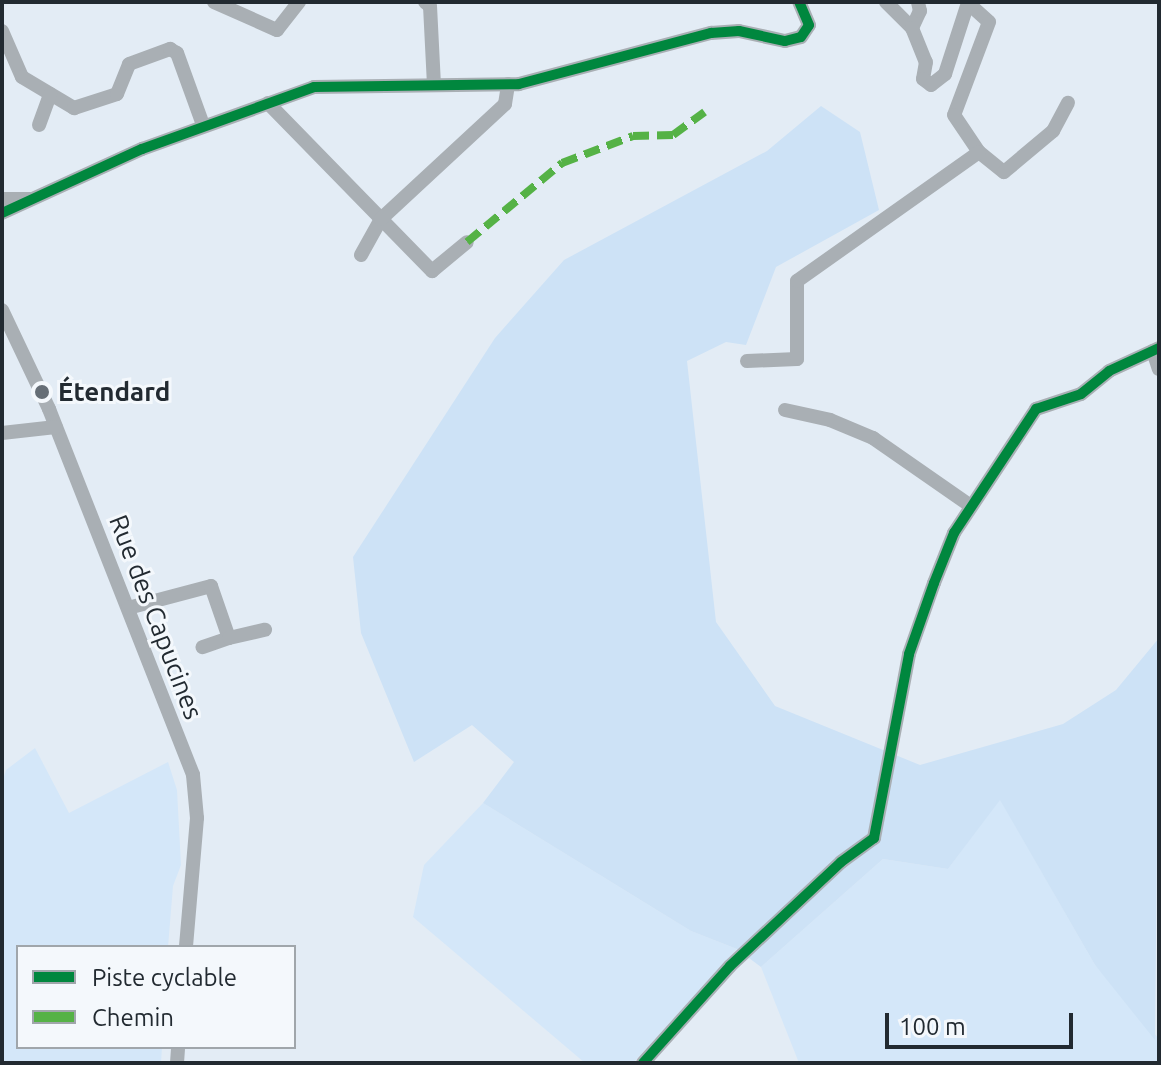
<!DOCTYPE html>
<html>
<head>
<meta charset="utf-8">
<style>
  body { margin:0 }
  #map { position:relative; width:1161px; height:1065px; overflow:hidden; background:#e3ecf5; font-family:Ubuntu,sans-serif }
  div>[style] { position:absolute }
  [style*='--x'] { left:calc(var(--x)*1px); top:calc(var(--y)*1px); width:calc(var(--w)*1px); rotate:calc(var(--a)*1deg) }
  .built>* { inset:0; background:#d4e7f9 }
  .green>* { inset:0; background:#cde2f6 }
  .street>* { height:14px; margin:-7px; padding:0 7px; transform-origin:7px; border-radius:7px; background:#a9afb4 }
  .quiet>* { height:8px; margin-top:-4px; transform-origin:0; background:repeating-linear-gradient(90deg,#55b246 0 16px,transparent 0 24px) }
  .cycleway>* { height:10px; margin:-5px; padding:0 5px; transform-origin:5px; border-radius:5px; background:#00873e }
  .dots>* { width:22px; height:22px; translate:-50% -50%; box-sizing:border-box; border:4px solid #f4f8fc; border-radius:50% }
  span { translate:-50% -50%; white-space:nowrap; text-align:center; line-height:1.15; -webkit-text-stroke:6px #f4f8fc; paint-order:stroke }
  .poi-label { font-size:26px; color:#222a31; font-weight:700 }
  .left { translate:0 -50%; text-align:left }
  .street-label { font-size:26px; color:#222a31 }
  .frame { position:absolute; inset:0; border:4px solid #222a31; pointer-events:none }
  .legend { position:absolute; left:16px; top:945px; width:280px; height:104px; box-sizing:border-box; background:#f4f8fc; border:2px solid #a0a6ab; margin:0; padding:10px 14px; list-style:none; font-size:24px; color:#222a31 }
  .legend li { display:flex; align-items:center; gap:16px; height:40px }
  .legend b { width:40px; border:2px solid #a0a6ab }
  .scale { position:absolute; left:885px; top:1013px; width:188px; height:36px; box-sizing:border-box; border:4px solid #222a31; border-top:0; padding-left:10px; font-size:24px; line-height:28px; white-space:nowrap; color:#222a31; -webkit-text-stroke:6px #f4f8fc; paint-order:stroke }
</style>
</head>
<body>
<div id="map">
  <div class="built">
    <div style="clip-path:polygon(35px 748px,69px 813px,168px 762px,177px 790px,181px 865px,173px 886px,168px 947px,18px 947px,18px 1047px,162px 1047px,161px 1063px,2px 1063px,2px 782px,6px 770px)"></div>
    <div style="clip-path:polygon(1000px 799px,1095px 965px,1159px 1039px,1159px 1063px,799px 1063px,761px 967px,883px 859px,948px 869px)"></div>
    <div style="clip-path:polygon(483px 803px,691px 931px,737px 949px,633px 1063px,585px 1063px,413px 917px,424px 865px)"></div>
  </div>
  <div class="green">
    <div style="clip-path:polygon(821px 106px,860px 132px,879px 210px,776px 267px,746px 345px,726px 342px,687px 361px,716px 622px,775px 706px,920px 765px,1063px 724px,1116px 690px,1159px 638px,1155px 1040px,1095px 965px,1000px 800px,948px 869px,883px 859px,761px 967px,737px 949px,691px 931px,483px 803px,514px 762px,472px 725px,414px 762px,361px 633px,353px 557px,495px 338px,564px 260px,767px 151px)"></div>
  </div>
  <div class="street">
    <div style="--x:214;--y:2;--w:69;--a:24"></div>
    <div style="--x:277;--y:30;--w:36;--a:-52"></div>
    <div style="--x:425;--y:2;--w:6;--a:39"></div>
    <div style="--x:430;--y:6;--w:78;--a:87.1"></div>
    <div style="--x:886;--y:2;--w:37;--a:45"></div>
    <div style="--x:912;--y:28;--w:19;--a:-65"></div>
    <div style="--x:920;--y:11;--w:9;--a:-103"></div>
    <div style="--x:912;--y:28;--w:37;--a:68"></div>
    <div style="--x:926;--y:62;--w:17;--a:100"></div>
    <div style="--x:923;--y:79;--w:10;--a:37"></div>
    <div style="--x:931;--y:85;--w:18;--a:-38"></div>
    <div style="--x:945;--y:74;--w:75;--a:-72.1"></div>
    <div style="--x:968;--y:3;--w:28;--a:42"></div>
    <div style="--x:989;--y:22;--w:99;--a:110.6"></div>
    <div style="--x:954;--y:115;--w:45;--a:56"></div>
    <div style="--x:979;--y:152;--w:32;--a:39"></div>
    <div style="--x:1004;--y:172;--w:64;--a:-39.9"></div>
    <div style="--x:1053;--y:131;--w:32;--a:-62"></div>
    <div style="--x:2;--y:31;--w:50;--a:66.5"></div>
    <div style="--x:22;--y:77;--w:61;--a:30.8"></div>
    <div style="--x:74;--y:108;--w:45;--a:-18"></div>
    <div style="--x:117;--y:94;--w:32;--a:-68"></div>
    <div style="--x:129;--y:64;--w:44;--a:-20.1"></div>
    <div style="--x:170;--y:49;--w:8;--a:30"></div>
    <div style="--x:177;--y:53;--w:77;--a:70.1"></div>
    <div style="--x:268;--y:103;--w:235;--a:45.7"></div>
    <div style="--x:432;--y:271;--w:45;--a:-39.6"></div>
    <div style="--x:39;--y:125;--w:33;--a:-70"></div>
    <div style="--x:2;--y:199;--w:28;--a:0"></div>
    <div style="--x:2;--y:213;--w:154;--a:-24.6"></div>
    <div style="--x:142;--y:149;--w:183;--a:-19.8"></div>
    <div style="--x:314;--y:87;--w:205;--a:-0.8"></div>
    <div style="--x:519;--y:84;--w:199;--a:-14.9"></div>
    <div style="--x:711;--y:33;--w:28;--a:-4"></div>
    <div style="--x:739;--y:31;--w:47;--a:12.3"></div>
    <div style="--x:785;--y:41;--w:16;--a:-14"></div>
    <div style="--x:801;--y:37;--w:14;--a:-56"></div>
    <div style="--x:809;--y:25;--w:25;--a:-113"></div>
    <div style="--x:361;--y:255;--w:41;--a:-60.9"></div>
    <div style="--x:381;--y:219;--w:169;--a:-42.8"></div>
    <div style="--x:505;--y:104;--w:20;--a:-81"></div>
    <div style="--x:2;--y:310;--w:110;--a:64.6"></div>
    <div style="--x:49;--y:409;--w:393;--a:68.5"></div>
    <div style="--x:193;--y:775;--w:43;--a:84.7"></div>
    <div style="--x:197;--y:818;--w:129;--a:94.9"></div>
    <div style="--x:1153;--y:351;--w:19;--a:72"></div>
    <div style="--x:747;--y:361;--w:50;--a:-2.3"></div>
    <div style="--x:797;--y:359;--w:78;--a:-90"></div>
    <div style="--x:797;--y:281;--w:223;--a:-35.3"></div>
    <div style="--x:785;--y:410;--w:46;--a:12.5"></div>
    <div style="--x:830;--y:420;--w:47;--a:22.7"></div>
    <div style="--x:873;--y:438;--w:119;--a:34.8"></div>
    <div style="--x:2;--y:433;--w:54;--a:-6.3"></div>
    <div style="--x:128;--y:608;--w:86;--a:-14.8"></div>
    <div style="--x:211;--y:586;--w:55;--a:70.9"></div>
    <div style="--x:229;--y:638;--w:28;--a:161"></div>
    <div style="--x:229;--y:638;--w:37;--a:-13"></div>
    <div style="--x:177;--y:1063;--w:16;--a:-86"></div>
    <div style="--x:643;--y:1063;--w:130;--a:-48.1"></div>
    <div style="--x:730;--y:966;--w:152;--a:-43.1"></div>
    <div style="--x:841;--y:862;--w:41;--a:-36"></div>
    <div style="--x:874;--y:838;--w:187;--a:-79.2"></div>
    <div style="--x:909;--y:654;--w:75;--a:-70.6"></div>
    <div style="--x:934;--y:583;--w:54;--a:-68.2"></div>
    <div style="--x:954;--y:533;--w:149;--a:-56.5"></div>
    <div style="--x:1036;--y:409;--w:47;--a:-18.4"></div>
    <div style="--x:1081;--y:394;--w:36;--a:-39"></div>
    <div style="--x:1109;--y:371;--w:55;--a:-24.7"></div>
  </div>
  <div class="quiet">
    <div style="--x:467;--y:242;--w:124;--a:-39.7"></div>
    <div style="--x:562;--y:163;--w:76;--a:-20.8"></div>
    <div style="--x:633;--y:136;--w:40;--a:-1.4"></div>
    <div style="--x:673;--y:135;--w:39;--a:-36"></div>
  </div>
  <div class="cycleway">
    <div style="--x:2;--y:213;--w:154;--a:-24.6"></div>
    <div style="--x:142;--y:149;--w:183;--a:-19.8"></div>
    <div style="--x:314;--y:87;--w:205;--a:-0.8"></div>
    <div style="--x:519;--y:84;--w:199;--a:-14.9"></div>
    <div style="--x:711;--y:33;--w:28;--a:-4"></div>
    <div style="--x:739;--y:31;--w:47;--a:12.3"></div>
    <div style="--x:785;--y:41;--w:16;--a:-14"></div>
    <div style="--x:801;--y:37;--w:14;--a:-56"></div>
    <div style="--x:809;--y:25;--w:25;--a:-113"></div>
    <div style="--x:643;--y:1063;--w:130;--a:-48.1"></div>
    <div style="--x:730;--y:966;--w:152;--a:-43.1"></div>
    <div style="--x:841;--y:862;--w:41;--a:-36"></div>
    <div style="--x:874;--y:838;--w:187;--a:-79.2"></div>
    <div style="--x:909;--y:654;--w:75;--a:-70.6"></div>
    <div style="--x:934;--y:583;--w:54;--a:-68.2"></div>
    <div style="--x:954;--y:533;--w:149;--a:-56.5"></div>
    <div style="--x:1036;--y:409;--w:47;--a:-18.4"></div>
    <div style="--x:1081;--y:394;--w:36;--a:-39"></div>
    <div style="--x:1109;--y:371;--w:55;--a:-24.7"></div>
  </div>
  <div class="dots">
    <div style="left:42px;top:392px;background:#666e76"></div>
  </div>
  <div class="poi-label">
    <span class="left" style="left:58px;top:392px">Étendard</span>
  </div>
  <div class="street-label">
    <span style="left:156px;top:617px;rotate:69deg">Rue des Capucines</span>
  </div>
  <div class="frame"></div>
  <ul class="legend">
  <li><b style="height:10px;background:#00873e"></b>Piste cyclable</li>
  <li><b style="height:10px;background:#55b246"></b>Chemin</li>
  </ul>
  <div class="scale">100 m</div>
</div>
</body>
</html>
